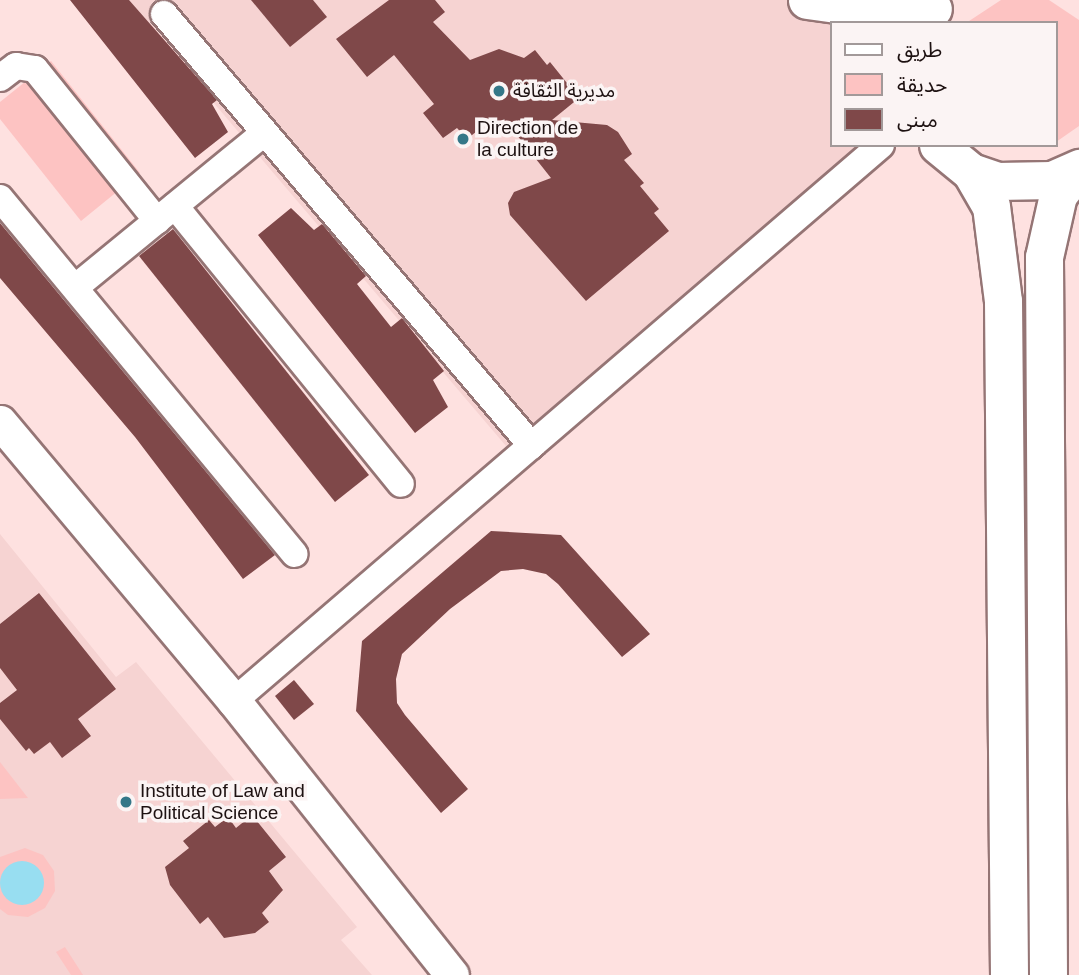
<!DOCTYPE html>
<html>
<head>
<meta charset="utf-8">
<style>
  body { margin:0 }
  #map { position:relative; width:1079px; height:975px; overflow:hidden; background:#fee1e0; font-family:Arial,"Noto Sans Arabic",sans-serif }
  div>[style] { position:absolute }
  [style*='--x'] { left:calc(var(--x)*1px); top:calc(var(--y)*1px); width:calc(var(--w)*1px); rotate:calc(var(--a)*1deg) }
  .built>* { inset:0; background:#f6d3d2 }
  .green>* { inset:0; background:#fdc3c2 }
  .water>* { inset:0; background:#98def1 }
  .round { border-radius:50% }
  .building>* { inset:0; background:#7f4849 }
  .roads { filter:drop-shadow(2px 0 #957575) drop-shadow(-2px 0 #957575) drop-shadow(0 2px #957575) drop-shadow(0 -2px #957575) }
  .minor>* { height:26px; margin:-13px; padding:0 13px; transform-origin:13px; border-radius:13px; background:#fff }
  .tertiary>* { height:33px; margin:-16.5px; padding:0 16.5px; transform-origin:16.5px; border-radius:16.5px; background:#fff }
  .secondary>* { height:37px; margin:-18.5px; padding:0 18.5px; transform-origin:18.5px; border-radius:18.5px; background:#fff }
  .dots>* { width:19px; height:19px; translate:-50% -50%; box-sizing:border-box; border:4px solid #fbf4f4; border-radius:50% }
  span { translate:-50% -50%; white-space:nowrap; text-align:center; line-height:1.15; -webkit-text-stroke:7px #fbf4f4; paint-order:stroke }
  .poi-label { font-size:19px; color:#1d1111 }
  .left { translate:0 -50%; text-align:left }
  .legend { position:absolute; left:830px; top:21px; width:228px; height:126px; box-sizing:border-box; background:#fbf4f4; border:2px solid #a29999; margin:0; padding:9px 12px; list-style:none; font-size:21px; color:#1d1111 }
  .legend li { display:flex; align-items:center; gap:14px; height:35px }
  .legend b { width:35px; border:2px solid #a29999 }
</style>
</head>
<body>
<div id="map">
  <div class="built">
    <div style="clip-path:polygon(126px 0,856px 0,894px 23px,832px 23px,832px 145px,869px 145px,506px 446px)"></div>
    <div style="clip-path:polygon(0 534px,116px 677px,136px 662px,357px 927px,341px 940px,372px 975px,0 975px)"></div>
  </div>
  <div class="green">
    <div style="clip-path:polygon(1001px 0,1049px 0,1079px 20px,1079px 126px,1056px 142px,1056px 23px,966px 23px)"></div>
    <div style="clip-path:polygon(51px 61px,140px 173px,81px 221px,0 119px,0 102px)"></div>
    <div style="clip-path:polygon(0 762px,28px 798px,0 799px)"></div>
    <div style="clip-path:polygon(25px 848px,43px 855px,54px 871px,55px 891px,45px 908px,28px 917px,8px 915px,0 909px,0 857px)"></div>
    <div style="clip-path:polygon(65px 947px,83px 975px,71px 975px,56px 952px)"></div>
  </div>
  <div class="water">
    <div class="round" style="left:0;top:861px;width:44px;height:44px"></div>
  </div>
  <div class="building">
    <div style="clip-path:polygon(70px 0,129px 0,217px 100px,212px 104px,228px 132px,195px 158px)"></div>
    <div style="clip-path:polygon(251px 0,313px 0,327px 17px,290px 47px)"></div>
    <div style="clip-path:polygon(389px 0,435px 0,445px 12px,433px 22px,470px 60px,499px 49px,524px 58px,535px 50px,547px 65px,550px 62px,579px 98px,552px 120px,607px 125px,618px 132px,632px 154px,624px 160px,644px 183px,640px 186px,659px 209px,654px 213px,669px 231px,586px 301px,510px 215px,508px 203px,514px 192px,551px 178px,509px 125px,497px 135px,486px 124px,467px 139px,457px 128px,443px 138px,423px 113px,434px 104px,394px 55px,367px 77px,336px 39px)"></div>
    <div style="clip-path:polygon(291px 208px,314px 230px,322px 224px,366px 276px,357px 284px,391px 327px,402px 318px,444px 371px,433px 380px,448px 407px,415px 433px,258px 235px)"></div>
    <div style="clip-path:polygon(0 223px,275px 555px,243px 579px,135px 437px,0 278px)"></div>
    <div style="clip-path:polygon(173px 229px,369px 475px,335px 502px,139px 256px)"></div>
    <div style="clip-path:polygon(491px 531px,561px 535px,650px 634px,622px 657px,558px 584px,546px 574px,523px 569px,501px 571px,450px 609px,402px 654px,396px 679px,397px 703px,405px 715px,468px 789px,441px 813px,356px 711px,362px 641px)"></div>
    <div style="clip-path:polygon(39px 593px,116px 689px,78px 719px,91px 736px,62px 758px,50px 742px,34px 754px,29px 748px,26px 751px,0 719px,0 703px,17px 690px,0 668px,0 624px)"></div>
    <div style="clip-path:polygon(294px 680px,314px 704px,294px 720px,275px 696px)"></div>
    <div style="clip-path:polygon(252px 815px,286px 857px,269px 871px,283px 890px,262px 913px,269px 922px,255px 933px,224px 938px,208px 917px,200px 924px,170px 885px,165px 867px,189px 848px,183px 841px,209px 820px,215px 827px,228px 817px,236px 828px)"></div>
  </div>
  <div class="roads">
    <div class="minor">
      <div style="--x:164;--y:14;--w:567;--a:49.57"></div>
      <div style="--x:0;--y:78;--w:20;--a:-37"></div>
      <div style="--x:16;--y:66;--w:19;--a:9"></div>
      <div style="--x:35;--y:69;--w:195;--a:51.2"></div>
      <div style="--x:0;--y:198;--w:462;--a:50.4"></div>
      <div style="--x:175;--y:206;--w:358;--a:50.9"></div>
      <div style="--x:77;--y:286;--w:242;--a:-39.3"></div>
      <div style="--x:234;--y:701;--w:853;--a:-40.67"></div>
    </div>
    <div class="tertiary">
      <div style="--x:0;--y:422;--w:364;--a:50"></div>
      <div style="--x:234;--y:701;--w:350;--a:51.5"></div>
    </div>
    <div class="secondary">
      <div style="--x:807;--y:0;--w:89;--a:7.8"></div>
      <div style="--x:895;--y:12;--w:38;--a:-5"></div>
      <div style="--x:938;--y:145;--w:43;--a:39.3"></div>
      <div style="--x:971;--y:172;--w:28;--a:19"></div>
      <div style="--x:997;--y:181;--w:55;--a:-1"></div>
      <div style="--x:1052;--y:180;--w:30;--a:-24"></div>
      <div style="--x:971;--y:172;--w:39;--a:60"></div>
      <div style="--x:991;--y:206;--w:96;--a:82.8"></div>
      <div style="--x:1003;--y:301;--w:674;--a:89.49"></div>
      <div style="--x:1048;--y:975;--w:718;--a:-90.32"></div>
      <div style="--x:1044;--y:257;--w:64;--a:-77.3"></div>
      <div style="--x:1058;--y:195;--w:33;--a:-52"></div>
    </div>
  </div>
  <div class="dots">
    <div style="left:499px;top:91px;background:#347788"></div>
    <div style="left:463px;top:139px;background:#347788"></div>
    <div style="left:126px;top:802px;background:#347788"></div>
  </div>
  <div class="poi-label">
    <span class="left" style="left:513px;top:91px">مديرية الثقافة</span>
    <span class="left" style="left:477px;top:139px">Direction de<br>la culture</span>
    <span class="left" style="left:140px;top:802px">Institute of Law and<br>Political Science</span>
  </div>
  <ul class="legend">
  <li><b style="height:9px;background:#fff"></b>طريق</li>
  <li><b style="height:19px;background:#fdc3c2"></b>حديقة</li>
  <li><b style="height:19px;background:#7f4849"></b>مبنى</li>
  </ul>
</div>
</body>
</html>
